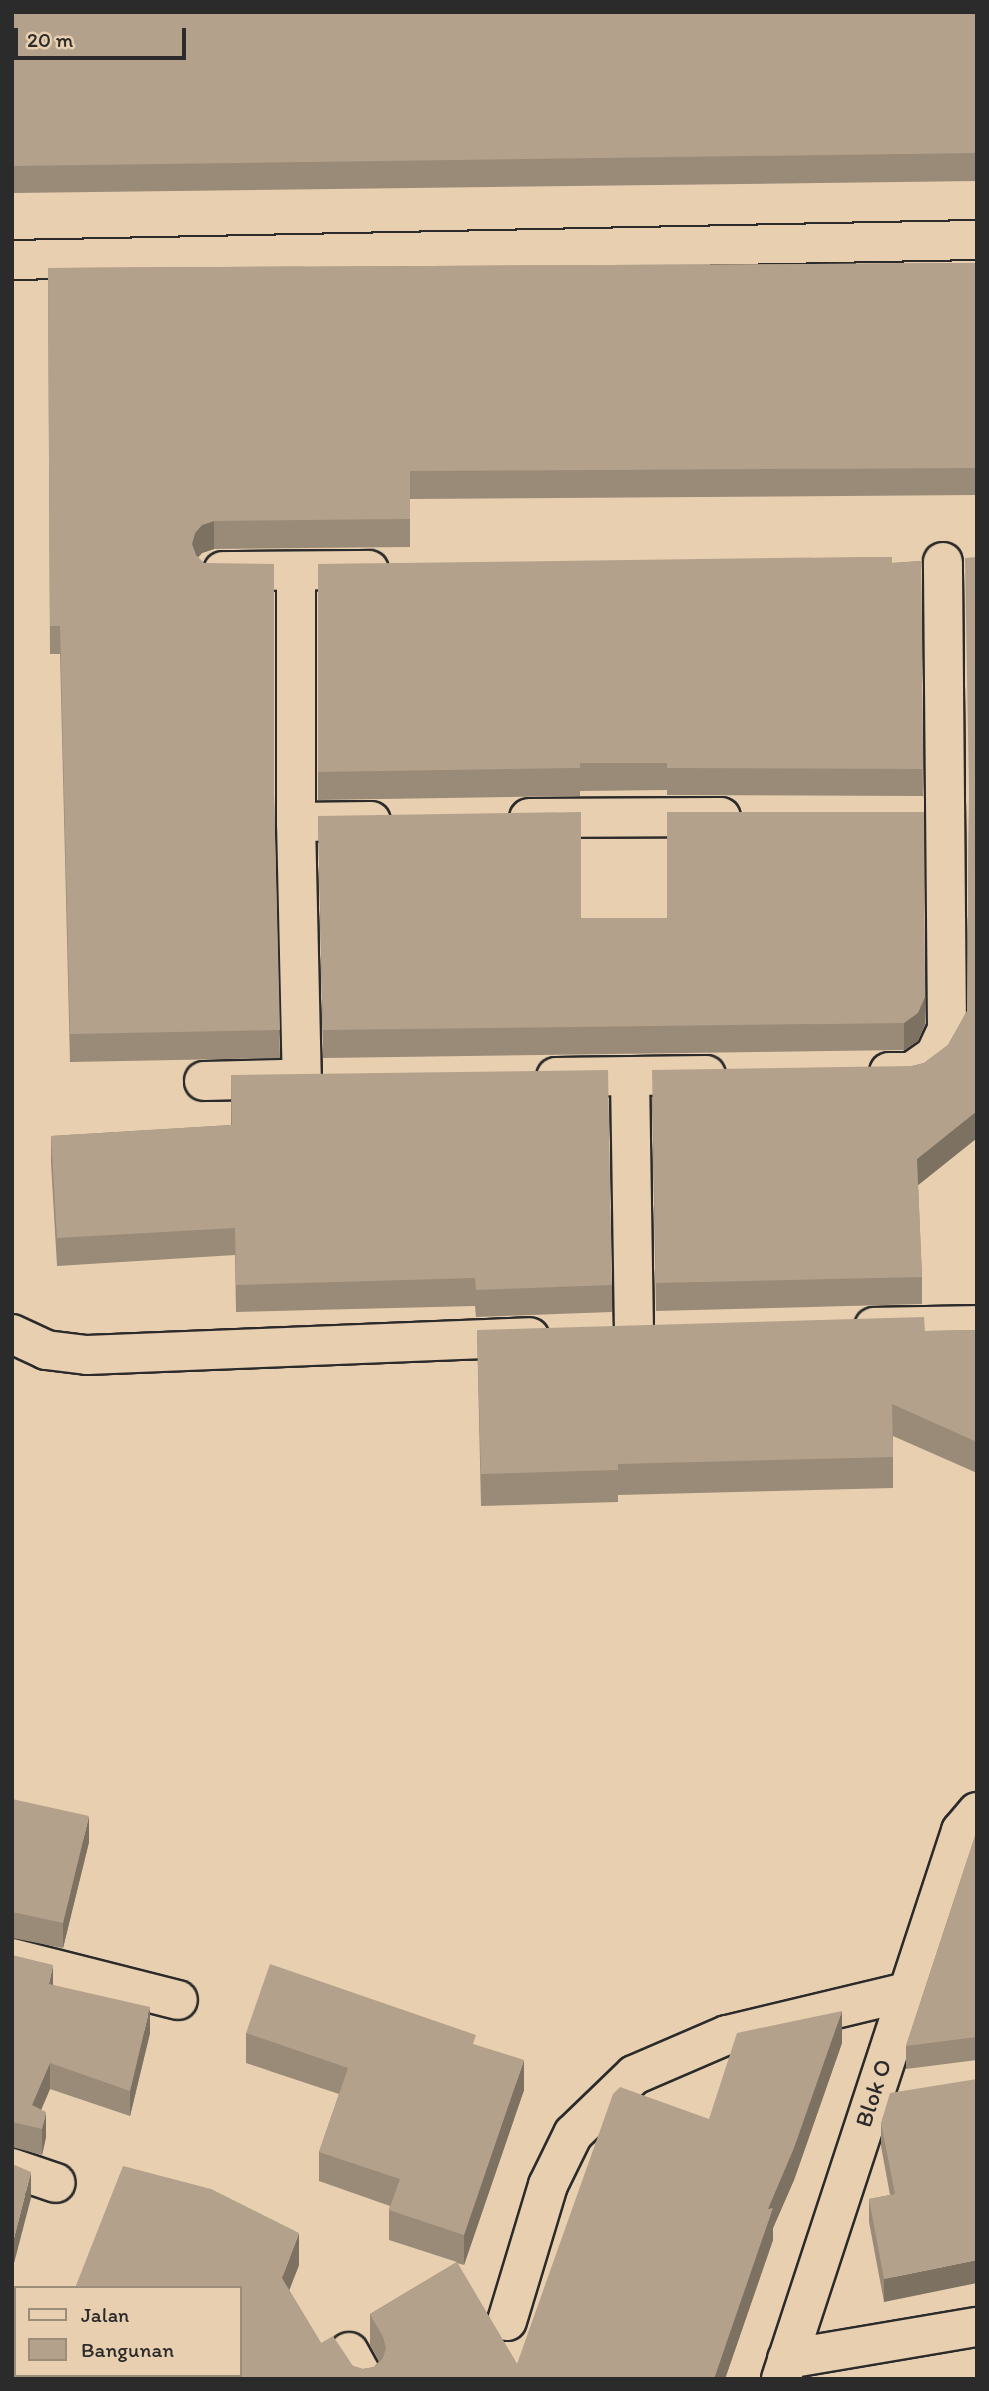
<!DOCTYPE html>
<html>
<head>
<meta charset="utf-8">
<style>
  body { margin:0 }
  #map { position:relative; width:989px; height:2391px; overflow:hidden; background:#e8cfb0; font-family:Itim,sans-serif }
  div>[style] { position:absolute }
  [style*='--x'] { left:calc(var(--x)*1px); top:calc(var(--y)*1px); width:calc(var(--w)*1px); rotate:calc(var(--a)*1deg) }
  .roads { filter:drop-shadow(2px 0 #2b2b2b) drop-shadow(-2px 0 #2b2b2b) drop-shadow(0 2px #2b2b2b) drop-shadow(0 -2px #2b2b2b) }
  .minor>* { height:38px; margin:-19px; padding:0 19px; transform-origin:19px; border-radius:19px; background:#e8cfb0 }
  .wall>* { inset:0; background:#9a8a78 }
  .shaded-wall>* { inset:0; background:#7d7161 }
  .building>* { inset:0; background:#b3a18b }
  span { translate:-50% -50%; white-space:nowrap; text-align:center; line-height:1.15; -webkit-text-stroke:5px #e8cfb0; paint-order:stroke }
  .street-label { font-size:24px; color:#2b2b2b }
  .frame { position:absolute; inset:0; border:14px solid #2b2b2b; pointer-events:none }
  .legend { position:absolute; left:14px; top:2286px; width:228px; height:91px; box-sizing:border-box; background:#e8cfb0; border:2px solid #9c8d7b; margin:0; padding:9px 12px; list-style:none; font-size:21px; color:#2b2b2b }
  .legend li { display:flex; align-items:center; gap:14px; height:35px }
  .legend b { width:35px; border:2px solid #9c8d7b }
  .scale { position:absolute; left:14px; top:28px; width:172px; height:32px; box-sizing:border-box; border:4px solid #2b2b2b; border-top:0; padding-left:9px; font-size:21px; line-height:24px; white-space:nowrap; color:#2b2b2b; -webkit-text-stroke:5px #e8cfb0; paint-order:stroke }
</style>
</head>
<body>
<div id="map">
  <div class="roads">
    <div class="minor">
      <div style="--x:12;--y:260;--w:965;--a:-1.19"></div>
      <div style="--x:223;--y:571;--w:146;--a:-0.4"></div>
      <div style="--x:296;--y:571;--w:251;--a:90"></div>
      <div style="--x:296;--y:822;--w:257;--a:88.7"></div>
      <div style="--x:529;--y:818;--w:192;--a:-0.3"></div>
      <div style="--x:296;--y:822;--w:75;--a:-0.8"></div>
      <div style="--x:889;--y:1072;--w:22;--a:0"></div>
      <div style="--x:911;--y:1072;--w:29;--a:-35"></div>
      <div style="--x:935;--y:1055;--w:29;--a:-65"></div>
      <div style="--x:947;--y:1029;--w:467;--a:-90.5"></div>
      <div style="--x:556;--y:1077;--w:150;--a:-0.8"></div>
      <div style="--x:630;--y:1077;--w:256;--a:89.1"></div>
      <div style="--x:204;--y:1081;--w:78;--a:-1.5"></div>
      <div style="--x:874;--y:1327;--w:103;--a:-1.1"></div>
      <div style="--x:12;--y:1334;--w:38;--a:25"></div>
      <div style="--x:46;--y:1350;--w:41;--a:7"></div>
      <div style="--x:87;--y:1355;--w:443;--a:-2.3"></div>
      <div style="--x:12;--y:1958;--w:171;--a:14.2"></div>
      <div style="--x:12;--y:2168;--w:46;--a:18.8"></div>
      <div style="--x:507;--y:2321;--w:142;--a:-73.2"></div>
      <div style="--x:548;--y:2185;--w:57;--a:-63.9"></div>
      <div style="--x:573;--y:2134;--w:85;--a:-44"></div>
      <div style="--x:634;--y:2075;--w:101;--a:-23.3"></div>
      <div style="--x:727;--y:2035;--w:184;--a:-13.5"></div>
      <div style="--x:349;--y:2352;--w:31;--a:61"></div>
      <div style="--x:787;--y:2359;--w:193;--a:-9.6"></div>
      <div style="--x:781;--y:2379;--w:577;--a:-71.82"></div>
      <div style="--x:961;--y:1831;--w:25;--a:-50"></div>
    </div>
  </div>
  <div class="wall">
    <div style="clip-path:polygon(12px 12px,977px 12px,977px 181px,12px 193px)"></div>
    <div style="clip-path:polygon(977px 263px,977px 495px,410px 499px,410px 547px,214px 549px,202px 553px,198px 557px,274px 795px,280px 1058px,70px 1062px,60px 654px,50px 654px,48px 268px)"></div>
    <div style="clip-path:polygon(977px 557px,977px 1138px,918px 1185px,922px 1277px,922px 1304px,656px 1311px,652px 1097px,912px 1066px,924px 1063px,948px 1045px,967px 1011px,969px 808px)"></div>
    <div style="clip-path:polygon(921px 561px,923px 796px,667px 795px,667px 790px,580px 791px,580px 796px,318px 800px,318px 564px,892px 563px)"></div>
    <div style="clip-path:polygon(318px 816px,581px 918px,925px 1024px,918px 1041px,904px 1050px,323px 1058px)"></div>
    <div style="clip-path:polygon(231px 1075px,612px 1285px,612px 1312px,476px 1317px,475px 1306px,236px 1312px,235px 1255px,57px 1266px,51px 1163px,51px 1136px,231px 1125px)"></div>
    <div style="clip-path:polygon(477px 1330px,925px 1331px,977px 1330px,977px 1473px,893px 1436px,893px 1488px,618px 1495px,618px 1502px,481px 1506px)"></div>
    <div style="clip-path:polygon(12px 1799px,89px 1842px,63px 1948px,12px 1938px)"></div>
    <div style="clip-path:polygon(977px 1830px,977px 2060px,906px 2069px,906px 2046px)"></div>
    <div style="clip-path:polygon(12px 1955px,53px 1985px,150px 2033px,130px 2116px,50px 2089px,41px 2109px,46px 2137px,42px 2155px,12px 2147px)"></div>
    <div style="clip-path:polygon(246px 2033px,476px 2045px,524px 2090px,464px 2265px,457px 2263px,517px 2364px,709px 2119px,842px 2043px,794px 2180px,773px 2228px,773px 2240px,725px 2379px,40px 2379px,299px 2265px,289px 2290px,321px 2343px,353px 2366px,363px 2369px,374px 2367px,379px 2361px,370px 2345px,370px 2314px,457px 2262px,389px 2240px,389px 2210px,390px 2206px,319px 2181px,319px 2152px,339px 2094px,246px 2063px)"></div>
    <div style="clip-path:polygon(977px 2079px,884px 2302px,869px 2222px,869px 2199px,890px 2195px,881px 2146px,881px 2123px)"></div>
  </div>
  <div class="shaded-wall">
    <div style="clip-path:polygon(214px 521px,214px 549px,202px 553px,195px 561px,192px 544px,195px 533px,202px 525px)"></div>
    <div style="clip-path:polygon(925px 997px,925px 1024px,918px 1041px,904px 1050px,904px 1023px)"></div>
    <div style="clip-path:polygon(977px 1111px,977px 1138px,917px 1186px,917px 1159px)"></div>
    <div style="clip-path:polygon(89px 1816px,89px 1842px,63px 1948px,63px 1923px)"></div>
    <div style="clip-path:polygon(53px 1965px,53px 1991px,49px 1984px)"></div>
    <div style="clip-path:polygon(150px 2007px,150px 2033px,130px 2116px,130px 2091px)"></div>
    <div style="clip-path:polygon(842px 2011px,842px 2043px,794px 2180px,773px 2228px,773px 2240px,725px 2379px,714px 2379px,768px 2209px)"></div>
    <div style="clip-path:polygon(524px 2060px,524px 2090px,464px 2265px,464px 2235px)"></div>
    <div style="clip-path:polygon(50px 2063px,50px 2089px,34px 2127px,32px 2105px)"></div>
    <div style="clip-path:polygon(46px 2112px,46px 2137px,42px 2155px,42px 2129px)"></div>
    <div style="clip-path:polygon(31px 2172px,31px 2198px,12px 2271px,12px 2246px)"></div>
    <div style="clip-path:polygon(299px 2233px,299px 2265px,282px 2309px,282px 2278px)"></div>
    <div style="clip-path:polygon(977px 2260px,977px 2283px,884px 2302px,884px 2279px)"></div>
  </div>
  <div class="building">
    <div style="clip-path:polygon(12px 12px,977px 12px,977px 153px,12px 166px)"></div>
    <div style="clip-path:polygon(977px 263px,977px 468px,410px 471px,410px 519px,214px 521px,202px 525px,195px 533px,192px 544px,196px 555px,204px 563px,274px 564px,274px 795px,280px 1030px,70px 1034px,60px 626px,50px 626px,48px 268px)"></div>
    <div style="clip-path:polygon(860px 557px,892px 557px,892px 563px,921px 561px,923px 769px,667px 768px,667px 763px,580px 763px,580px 768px,318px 772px,318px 564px)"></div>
    <div style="clip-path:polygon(977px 557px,977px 1111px,917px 1159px,922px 1277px,656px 1283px,652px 1070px,912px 1066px,924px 1063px,948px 1045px,967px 1011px,969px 790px,965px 558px)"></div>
    <div style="clip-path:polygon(581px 812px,581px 918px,667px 918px,667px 812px,924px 812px,925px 997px,918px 1013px,904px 1023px,323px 1030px,318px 816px)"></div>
    <div style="clip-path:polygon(608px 1070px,612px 1285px,476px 1290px,475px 1278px,236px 1285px,235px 1228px,57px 1238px,51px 1136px,232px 1125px,231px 1075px)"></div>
    <div style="clip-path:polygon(924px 1317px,925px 1331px,977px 1330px,977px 1442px,892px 1404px,893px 1457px,618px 1464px,618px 1470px,481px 1474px,477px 1330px)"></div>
    <div style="clip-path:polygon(12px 1799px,89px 1816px,63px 1923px,12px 1912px)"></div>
    <div style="clip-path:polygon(977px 1830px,977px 2037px,906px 2046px)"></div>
    <div style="clip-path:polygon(12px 1955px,53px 1965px,49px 1984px,150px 2007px,130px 2091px,50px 2063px,32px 2105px,46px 2112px,42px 2129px,12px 2122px)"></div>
    <div style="clip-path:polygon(270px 1964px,476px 2035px,473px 2044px,524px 2060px,464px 2235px,389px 2210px,400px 2179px,319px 2152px,348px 2068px,246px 2033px)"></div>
    <div style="clip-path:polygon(842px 2011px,794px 2148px,768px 2209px,773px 2208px,714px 2379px,40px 2379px,41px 2375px,240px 2375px,240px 2288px,75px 2288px,123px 2166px,211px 2189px,299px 2233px,282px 2278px,321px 2343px,333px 2336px,353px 2366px,363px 2369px,374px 2367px,383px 2358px,386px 2348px,383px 2337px,370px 2314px,457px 2262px,517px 2364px,613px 2094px,620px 2087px,709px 2119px,737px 2033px)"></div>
    <div style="clip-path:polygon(977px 2079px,977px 2260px,884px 2279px,869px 2199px,895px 2194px,881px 2123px,890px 2093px)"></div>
    <div style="clip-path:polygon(12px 2164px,31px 2172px,12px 2246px)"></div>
  </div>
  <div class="street-label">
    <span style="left:873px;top:2093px;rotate:-72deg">Blok O</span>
  </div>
  <div class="frame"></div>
  <ul class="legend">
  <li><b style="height:9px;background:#e8cfb0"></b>Jalan</li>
  <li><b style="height:19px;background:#b3a18b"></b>Bangunan</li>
  </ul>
  <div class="scale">20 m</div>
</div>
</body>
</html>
